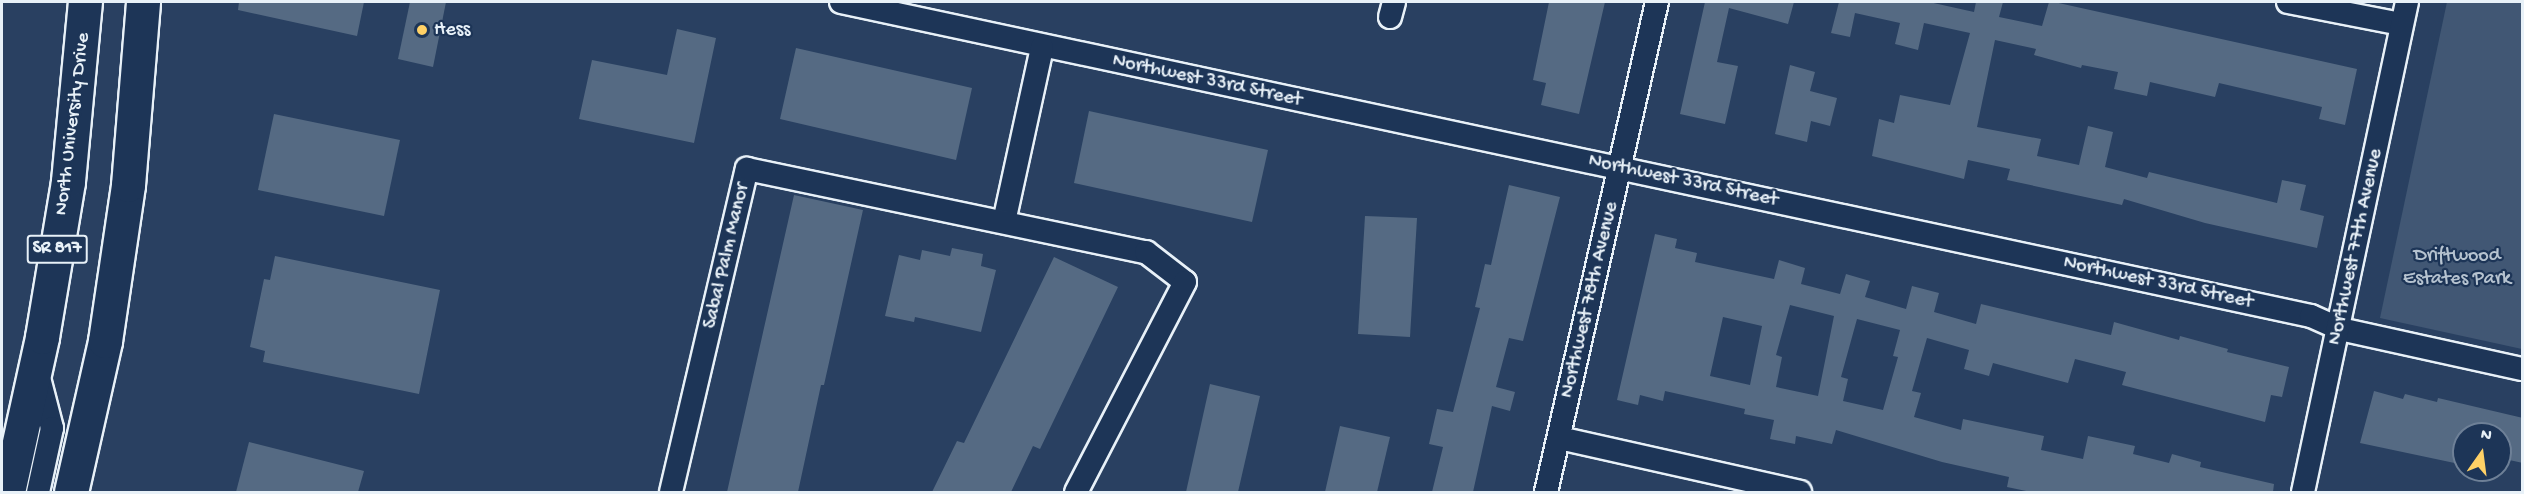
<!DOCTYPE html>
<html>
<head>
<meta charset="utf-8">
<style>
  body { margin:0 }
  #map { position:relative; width:2524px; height:494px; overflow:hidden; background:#294061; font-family:"Gochi Hand",sans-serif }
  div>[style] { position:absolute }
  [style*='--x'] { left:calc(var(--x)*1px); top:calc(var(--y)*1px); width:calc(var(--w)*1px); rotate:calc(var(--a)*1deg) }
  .green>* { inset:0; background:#415774 }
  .building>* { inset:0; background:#556a83 }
  .roads { filter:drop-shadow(2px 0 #e8f1f8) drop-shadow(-2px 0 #e8f1f8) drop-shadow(0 2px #e8f1f8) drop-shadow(0 -2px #e8f1f8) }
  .street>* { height:22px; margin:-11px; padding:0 11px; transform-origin:11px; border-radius:11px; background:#1d3557 }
  .primary>* { height:33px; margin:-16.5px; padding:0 16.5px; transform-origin:16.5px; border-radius:16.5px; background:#1d3557 }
  .dots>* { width:16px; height:16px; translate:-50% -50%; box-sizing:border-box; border:3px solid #1d3557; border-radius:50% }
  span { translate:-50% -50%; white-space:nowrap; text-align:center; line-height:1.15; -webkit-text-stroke:4.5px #1d3557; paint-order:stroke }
  .shield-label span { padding:2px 4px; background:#1d3557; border:2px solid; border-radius:4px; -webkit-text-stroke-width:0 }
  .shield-label { font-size:18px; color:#e8f1f8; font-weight:700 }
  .poi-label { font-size:20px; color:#e8f1f8 }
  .left { translate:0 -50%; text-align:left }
  .street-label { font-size:20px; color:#e8f1f8 }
  .park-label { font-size:20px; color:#b6c3d0 }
  .frame { position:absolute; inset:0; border:3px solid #e8f1f8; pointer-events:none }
  .north { position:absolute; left:2452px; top:422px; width:60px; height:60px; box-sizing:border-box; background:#1d3557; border:2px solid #6e8097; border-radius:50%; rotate:14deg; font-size:16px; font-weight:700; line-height:24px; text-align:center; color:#e8f1f8 }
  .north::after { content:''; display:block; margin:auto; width:21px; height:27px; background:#ffd166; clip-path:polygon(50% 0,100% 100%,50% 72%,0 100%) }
</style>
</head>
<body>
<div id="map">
  <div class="green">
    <div style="clip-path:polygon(2447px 2px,2522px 2px,2522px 349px,2380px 318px)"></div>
  </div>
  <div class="building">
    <div style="clip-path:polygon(239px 2px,364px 2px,357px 36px,238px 10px)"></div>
    <div style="clip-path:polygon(410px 2px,446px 2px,433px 67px,398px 59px)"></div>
    <div style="clip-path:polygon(1549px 2px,1605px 2px,1579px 114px,1541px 105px,1546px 83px,1533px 80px)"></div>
    <div style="clip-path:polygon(1705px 2px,1794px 2px,1788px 24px,1729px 8px,1717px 62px,1738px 66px,1725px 124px,1680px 114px)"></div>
    <div style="clip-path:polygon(1839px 2px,1929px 2px,1974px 12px,1976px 2px,2003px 2px,1999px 17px,2042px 26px,2049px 2px,2054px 2px,2357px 69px,2345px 125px,2319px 119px,2322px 107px,2219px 83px,2215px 97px,2150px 82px,2147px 96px,2114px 89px,2118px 72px,2082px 65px,2081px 68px,2034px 55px,2036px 49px,1995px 40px,1977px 127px,2041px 139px,2037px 156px,2079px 165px,2088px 126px,2113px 132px,2105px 167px,2147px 178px,2149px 172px,2277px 203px,2282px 180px,2306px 185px,2300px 210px,2324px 216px,2317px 248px,2205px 223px,2124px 199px,2122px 205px,2007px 180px,2010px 169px,1968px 160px,1964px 179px,1872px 156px,1879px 119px,1894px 123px,1900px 95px,1950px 105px,1970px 33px,1924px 23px,1918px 50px,1895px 44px,1900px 23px,1855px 13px,1850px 37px,1831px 33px)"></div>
    <div style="clip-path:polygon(677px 29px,716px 38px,694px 143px,579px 119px,592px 60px,667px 75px)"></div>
    <div style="clip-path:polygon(796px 48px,972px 88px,956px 160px,780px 119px)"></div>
    <div style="clip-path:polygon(1790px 65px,1815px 72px,1810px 91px,1837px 98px,1830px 126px,1811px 121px,1807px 142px,1775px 134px)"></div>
    <div style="clip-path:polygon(1089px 111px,1268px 150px,1252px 222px,1074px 183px)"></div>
    <div style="clip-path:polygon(274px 114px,400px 140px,384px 216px,258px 190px)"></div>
    <div style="clip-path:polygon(1509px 185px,1560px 197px,1523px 341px,1509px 338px,1496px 387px,1515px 392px,1510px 411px,1492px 406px,1473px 492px,1432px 492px,1443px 447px,1429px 444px,1437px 409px,1453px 412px,1480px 308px,1475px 307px,1485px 264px,1491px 265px)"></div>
    <div style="clip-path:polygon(794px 195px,863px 210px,824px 385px,821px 385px,798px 492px,727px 492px)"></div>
    <div style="clip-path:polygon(1365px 216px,1417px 218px,1410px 337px,1358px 334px)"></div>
    <div style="clip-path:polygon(evenodd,1655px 234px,1677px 239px,1675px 248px,1697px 253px,1695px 262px,1774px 279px,1779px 260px,1805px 268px,1801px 284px,1840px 294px,1846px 274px,1870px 281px,1865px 297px,1906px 309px,1912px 286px,1939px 293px,1934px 312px,1976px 324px,1981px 304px,2111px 335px,2114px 322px,2179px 340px,2180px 336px,2228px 349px,2227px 352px,2289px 367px,2282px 397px,2271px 395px,2265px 422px,2122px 385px,2126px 372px,2075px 359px,2068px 383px,1993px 363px,1989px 376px,1964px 369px,1969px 350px,1927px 338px,1912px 391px,1921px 393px,1914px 417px,1961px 430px,1963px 419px,2044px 436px,2041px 450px,2083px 459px,2088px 436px,2135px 446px,2133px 454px,2169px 463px,2172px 454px,2201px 462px,2200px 467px,2274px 484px,2273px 492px,2031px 492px,2007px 487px,2009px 477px,1942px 462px,1836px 430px,1832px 444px,1796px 436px,1795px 444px,1770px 439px,1774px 420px,1744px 414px,1745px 409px,1665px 391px,1663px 401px,1640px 395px,1638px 405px,1617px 400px,1655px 234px,1790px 305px,1834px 316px,1818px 396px,1776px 387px,1782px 357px,1776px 355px,1790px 305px,1655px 234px,1723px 317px,1762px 326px,1750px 385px,1710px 376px,1723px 317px,1655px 234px,1857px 319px,1900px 330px,1893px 356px,1898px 357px,1883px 410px,1843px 401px,1848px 379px,1841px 377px,1857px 319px)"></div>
    <div style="clip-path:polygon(952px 248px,983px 254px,981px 266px,996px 270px,981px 332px,915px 317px,914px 322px,885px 316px,899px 255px,920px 260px,922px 250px,950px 256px)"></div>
    <div style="clip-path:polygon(275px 256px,440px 290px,419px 394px,263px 362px,265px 351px,250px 347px,264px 279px,270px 280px)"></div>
    <div style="clip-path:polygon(1054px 257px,1118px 287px,1040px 449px,1033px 446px,1011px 492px,932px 492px,957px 441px,964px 443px)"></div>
    <div style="clip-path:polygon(1210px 384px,1260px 396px,1238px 492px,1186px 492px)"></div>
    <div style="clip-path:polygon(2374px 391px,2403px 399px,2405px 394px,2437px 402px,2438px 398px,2523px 418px,2523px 463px,2500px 458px,2500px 434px,2464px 434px,2464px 465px,2360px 443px)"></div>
    <div style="clip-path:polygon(1340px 426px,1390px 437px,1377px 492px,1325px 492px)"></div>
    <div style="clip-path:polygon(249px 442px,364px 471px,358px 492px,236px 492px)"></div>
  </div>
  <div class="roads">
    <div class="street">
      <div style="--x:841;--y:2;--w:1503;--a:12.06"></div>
      <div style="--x:2311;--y:316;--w:32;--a:24"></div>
      <div style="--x:2340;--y:329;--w:186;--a:12.4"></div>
      <div style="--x:2288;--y:2;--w:115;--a:11"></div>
      <div style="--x:1390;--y:17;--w:16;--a:-75"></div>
      <div style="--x:1004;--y:222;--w:179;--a:-77.7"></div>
      <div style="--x:38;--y:374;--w:56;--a:75.5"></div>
      <div style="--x:52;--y:428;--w:66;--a:102.3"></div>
      <div style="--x:1559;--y:438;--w:247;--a:12.6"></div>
      <div style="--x:671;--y:492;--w:332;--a:-76.8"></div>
      <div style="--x:747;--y:169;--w:408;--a:11.8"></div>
      <div style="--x:1146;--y:252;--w:49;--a:37.6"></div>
      <div style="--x:1185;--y:282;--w:237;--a:117.4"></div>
      <div style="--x:1546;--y:492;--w:502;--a:-77.24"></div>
      <div style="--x:2303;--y:492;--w:501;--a:-78.02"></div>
    </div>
    <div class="primary">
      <div style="--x:8;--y:492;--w:159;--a:-77.6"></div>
      <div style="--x:42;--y:337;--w:158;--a:-80.5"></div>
      <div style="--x:68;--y:181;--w:180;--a:-84.6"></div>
      <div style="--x:71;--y:492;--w:155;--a:-77.3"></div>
      <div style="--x:105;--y:341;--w:158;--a:-81.6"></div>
      <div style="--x:128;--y:185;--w:184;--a:-85.3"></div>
    </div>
  </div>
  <div class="dots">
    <div style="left:422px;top:30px;background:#ffd166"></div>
  </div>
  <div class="shield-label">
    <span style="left:57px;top:249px">SR 817</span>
  </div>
  <div class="poi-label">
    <span class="left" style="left:434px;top:30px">Hess</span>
  </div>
  <div class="street-label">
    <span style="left:1207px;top:81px;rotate:12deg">Northwest 33rd Street</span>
    <span style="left:73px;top:124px;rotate:-83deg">North University Drive</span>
    <span style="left:1683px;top:181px;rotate:12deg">Northwest 33rd Street</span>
    <span style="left:2356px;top:247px;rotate:-78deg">Northwest 77th Avenue</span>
    <span style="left:727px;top:256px;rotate:-77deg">Sabal Palm Manor</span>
    <span style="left:2158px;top:283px;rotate:12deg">Northwest 33rd Street</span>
    <span style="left:1590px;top:300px;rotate:-77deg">Northwest 78th Avenue</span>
  </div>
  <div class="park-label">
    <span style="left:2457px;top:268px">Driftwood<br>Estates Park</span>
  </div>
  <div class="frame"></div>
  <div class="north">N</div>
</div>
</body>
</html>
